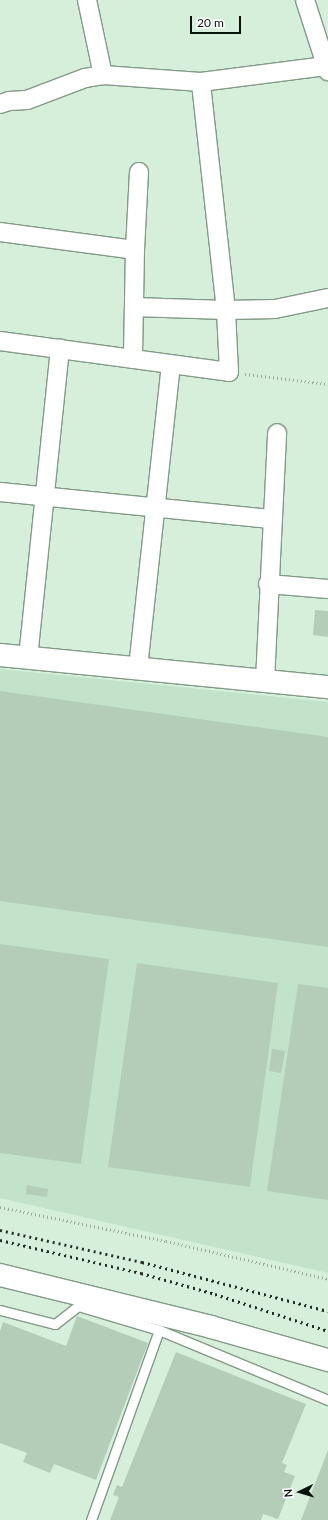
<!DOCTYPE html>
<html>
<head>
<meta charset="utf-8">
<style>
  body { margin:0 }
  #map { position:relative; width:328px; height:1520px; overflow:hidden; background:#d5efda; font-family:Lato,sans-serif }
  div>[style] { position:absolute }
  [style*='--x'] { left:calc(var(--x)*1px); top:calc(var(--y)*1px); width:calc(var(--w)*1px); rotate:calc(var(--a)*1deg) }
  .built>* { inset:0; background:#c2e2c9 }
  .building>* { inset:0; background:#b4cdb9 }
  .path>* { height:2.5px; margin-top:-1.25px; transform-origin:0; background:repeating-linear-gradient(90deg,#96ab9a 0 1px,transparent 0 4px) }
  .roads { filter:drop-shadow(1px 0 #829a87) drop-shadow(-1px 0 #829a87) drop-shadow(0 1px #829a87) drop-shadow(0 -1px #829a87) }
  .lane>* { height:9px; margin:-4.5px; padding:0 4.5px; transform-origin:4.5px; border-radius:4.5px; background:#fff }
  .street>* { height:18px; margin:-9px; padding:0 9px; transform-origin:9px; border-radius:9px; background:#fff }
  .secondary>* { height:22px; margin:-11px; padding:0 11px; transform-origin:11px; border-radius:11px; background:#fff }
  .rail>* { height:3px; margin-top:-1.5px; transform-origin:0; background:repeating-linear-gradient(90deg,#232d25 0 2px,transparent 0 6px) }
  span { translate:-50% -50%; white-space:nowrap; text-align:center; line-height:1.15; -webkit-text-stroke:4px #fff; paint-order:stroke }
  .north { position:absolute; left:280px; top:1472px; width:40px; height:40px; -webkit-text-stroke:3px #fff; paint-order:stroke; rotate:265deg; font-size:11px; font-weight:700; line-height:16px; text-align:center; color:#0a120c }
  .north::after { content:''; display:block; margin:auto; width:14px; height:18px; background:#0a120c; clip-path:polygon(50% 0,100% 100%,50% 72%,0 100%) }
  .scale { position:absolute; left:190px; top:16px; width:51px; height:18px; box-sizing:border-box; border:2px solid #0a120c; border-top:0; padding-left:5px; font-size:12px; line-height:14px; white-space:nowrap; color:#0a120c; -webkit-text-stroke:3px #fff; paint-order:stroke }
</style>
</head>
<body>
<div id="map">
  <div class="built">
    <div style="clip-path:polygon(0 669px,328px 702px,328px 1273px,0 1198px)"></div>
  </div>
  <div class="building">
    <div style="clip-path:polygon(315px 610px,328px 611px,328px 637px,313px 635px)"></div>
    <div style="clip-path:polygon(0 691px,328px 737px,328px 947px,0 901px)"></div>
    <div style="clip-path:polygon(0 944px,109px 959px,81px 1164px,0 1153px)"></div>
    <div style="clip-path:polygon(137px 963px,278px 983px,250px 1187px,108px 1167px)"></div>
    <div style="clip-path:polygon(298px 984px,328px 988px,328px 1200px,267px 1191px)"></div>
    <div style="clip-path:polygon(272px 1049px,285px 1051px,281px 1073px,269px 1071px)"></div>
    <div style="clip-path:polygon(27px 1185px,48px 1189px,47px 1197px,26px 1194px)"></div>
    <div style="clip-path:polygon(77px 1316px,148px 1343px,96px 1480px,54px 1464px,50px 1473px,23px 1462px,27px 1453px,0 1443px,0 1331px,3px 1322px,66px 1346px)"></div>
    <div style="clip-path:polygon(176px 1352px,306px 1404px,282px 1463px,287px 1465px,284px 1472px,295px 1476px,278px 1519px,263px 1514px,261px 1520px,110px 1520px,119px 1497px,113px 1495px,117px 1485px,122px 1487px)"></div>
    <div style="clip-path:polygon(328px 1450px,328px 1520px,301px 1520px)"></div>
  </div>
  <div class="path">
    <div style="--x:245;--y:374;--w:84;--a:6.9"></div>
    <div style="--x:0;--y:1207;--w:169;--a:11.6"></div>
    <div style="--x:166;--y:1241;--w:166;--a:13.2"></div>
  </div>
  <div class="roads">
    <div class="lane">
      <div style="--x:0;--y:1310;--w:57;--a:14.3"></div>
      <div style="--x:55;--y:1324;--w:29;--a:-38"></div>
      <div style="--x:78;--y:1306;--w:84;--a:16.5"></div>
      <div style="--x:159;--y:1330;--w:183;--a:22.5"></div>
      <div style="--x:91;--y:1520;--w:202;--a:-70.3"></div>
    </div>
    <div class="street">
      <div style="--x:87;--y:0;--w:77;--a:78"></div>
      <div style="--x:305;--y:0;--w:75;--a:72.1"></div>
      <div style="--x:0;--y:104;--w:9;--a:-18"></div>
      <div style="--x:9;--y:101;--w:18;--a:-3"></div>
      <div style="--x:27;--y:100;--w:62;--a:-20.8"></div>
      <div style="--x:85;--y:78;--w:18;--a:-9"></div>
      <div style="--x:103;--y:75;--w:98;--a:4.1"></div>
      <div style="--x:201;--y:82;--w:126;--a:-7.3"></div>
      <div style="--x:0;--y:232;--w:136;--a:7.6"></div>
      <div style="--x:135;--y:250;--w:109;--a:91.1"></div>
      <div style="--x:135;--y:250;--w:78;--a:-87.1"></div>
      <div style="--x:134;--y:307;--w:92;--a:1.9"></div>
      <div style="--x:226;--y:310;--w:49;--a:-1.2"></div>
      <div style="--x:275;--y:309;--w:54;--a:-11.7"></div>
      <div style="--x:0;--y:341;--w:231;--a:7.7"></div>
      <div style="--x:229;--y:372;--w:62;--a:-92.8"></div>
      <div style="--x:226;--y:310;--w:229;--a:-96.3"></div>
      <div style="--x:0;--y:492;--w:273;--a:5.7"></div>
      <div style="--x:268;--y:584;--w:60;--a:4.8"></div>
      <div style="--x:28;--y:658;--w:311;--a:-84.1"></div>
      <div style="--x:138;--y:668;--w:305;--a:-83.8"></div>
      <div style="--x:265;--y:681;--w:248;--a:-87.2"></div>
    </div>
    <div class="secondary">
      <div style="--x:0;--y:655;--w:330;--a:5.6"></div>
      <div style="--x:0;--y:1275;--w:217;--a:13.8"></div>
      <div style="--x:211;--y:1327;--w:122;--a:15.8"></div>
    </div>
  </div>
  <div class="rail">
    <div style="--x:0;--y:1230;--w:146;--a:12.7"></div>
    <div style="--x:142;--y:1262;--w:192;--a:14.8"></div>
    <div style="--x:0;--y:1240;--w:145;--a:13.2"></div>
    <div style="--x:141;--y:1273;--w:77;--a:15.8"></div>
    <div style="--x:215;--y:1294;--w:119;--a:18.1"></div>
  </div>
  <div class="north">N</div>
  <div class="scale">20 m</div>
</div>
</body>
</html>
